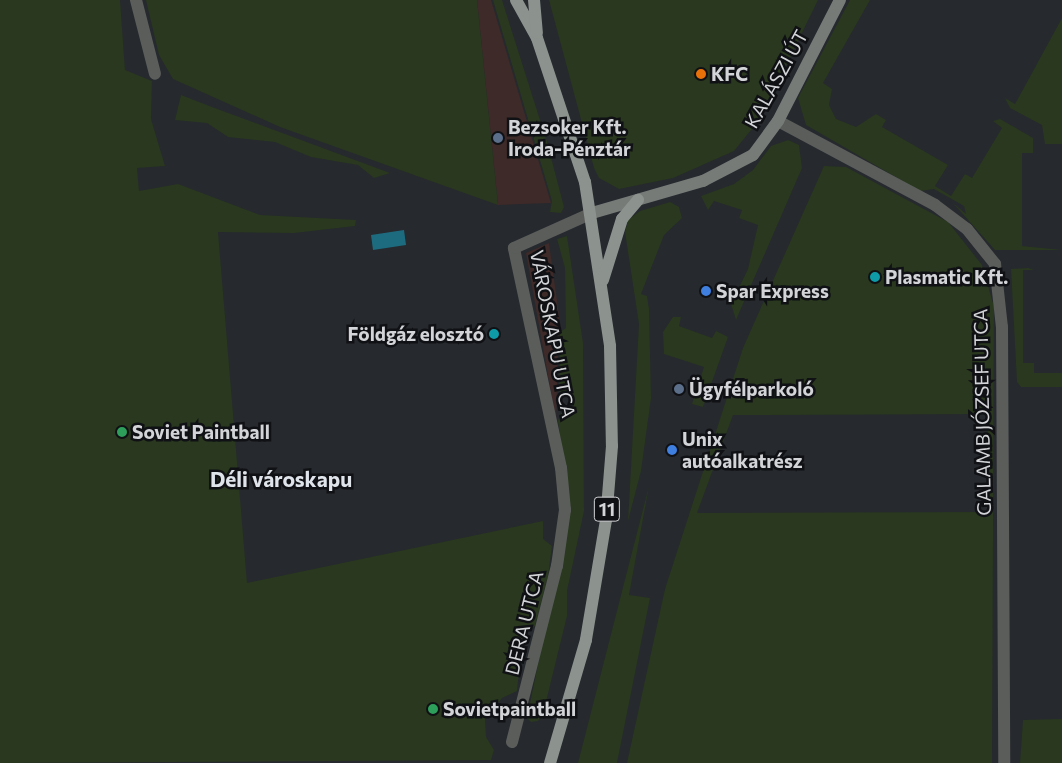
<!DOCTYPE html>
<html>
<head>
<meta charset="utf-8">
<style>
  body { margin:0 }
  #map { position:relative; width:1062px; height:763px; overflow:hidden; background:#26292e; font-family:Commissioner,sans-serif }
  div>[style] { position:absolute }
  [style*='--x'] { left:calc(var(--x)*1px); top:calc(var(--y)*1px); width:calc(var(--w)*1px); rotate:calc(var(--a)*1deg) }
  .commercial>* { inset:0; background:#3e2a28 }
  .green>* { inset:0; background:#29381e }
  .water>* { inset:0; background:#1c6b7f }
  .street>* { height:12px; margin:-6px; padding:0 6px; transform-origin:6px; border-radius:6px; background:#5b5d5b }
  .secondary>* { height:12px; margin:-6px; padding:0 6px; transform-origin:6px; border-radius:6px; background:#777b78 }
  .primary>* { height:12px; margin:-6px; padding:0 6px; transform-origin:6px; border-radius:6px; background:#8c928e }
  .dots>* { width:14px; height:14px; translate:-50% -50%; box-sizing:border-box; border:2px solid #101114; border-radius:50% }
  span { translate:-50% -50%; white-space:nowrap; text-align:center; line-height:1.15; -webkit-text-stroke:5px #101114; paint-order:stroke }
  .shield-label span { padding:1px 4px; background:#101114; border:1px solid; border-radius:4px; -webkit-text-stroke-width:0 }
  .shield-label { font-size:18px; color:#d2d4d7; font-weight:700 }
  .poi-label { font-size:19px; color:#d2d4d7; font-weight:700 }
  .left { translate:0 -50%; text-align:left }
  .right { translate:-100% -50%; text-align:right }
  .street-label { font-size:19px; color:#d2d4d7 }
  .quarter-label { font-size:21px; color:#dfe3ea; font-weight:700 }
</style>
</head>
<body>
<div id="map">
  <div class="commercial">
    <div style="clip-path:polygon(477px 0,491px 0,551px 203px,498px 205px)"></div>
    <div style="clip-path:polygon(549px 243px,559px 315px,556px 420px,526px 253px)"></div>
  </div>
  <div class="green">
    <div style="clip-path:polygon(0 0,120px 0,125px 70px,152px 81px,151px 119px,165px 166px,137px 168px,139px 191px,178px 184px,260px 215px,356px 220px,355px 226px,294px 233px,218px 232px,247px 583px,543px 521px,543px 539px,552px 546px,548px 576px,535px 626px,523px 633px,517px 691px,502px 698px,485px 718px,486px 737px,494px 750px,491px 760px,0 763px)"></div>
    <div style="clip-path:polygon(146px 0,477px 0,498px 205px,280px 127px,173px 79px,159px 55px)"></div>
    <div style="clip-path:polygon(493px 0,502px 0,547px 142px,564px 207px,561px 213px,550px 212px,552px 201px)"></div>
    <div style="clip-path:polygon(549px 0,818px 0,760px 119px,734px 151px,673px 178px,619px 189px,599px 178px,594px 168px)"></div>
    <div style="clip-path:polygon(850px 0,870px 0,823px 83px,832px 89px,829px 105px,836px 119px,856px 127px,876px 114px,886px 120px,882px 127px,948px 165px,935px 186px,951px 196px,965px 174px,972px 178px,1002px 128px,993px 121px,1000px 119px,1033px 138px,1033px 153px,1022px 153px,1022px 246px,1062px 250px,995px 250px,953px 203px,966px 214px,964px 206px,934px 189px,920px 191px,806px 125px,798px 98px)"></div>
    <div style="clip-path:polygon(1062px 18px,1062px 144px,1045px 144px,1042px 125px,1010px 108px,1005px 98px,1015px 104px)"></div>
    <div style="clip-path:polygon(181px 95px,212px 107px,390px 173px,374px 178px,358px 165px,311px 157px,275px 142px,228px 137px,207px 123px,175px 120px)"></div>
    <div style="clip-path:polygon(788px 140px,799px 145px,802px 168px,736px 320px,731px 304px,748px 269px,758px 225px,739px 218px,742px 210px,714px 201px,708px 210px,701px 196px,734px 184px,753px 170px,771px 146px)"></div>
    <div style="clip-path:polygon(evenodd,824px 166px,846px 167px,948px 222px,982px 265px,994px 307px,992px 763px,627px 763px,665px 589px,743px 348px,824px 166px,988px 414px,988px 512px,697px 513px,733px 415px,988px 414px)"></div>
    <div style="clip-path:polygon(670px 202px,679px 207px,682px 218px,664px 235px,641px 294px,647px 296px,649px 309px,651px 398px,641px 471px,628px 521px,639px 324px,625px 232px,628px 220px,640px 211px)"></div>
    <div style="clip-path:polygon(567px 236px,583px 343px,584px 511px,567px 591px,567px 616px,543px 714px,538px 721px,531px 722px,527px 718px,570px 509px,558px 421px,560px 414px,574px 406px,571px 397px,559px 391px,560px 332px,566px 328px,565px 268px,557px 239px)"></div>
    <div style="clip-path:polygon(1028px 268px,1034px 270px,1023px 270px,1023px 363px,1034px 363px,1034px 373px,1062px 373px,1062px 387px,1021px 387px,1017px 382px,1011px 269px)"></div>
    <div style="clip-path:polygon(673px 317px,681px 317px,679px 326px,712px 338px,716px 331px,728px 337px,703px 407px,692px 404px,704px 367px,664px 354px,663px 332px)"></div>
    <div style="clip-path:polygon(649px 486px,629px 595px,650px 598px,617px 763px,578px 763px)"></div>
    <div style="clip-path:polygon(1062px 719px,1062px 763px,1020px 763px,1023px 720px)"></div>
  </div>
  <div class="water">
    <div style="clip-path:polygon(404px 230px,406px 245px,373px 250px,371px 235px)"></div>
  </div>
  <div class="street">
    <div style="--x:136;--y:0;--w:76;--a:75.6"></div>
    <div style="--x:778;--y:121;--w:178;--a:28.1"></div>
    <div style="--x:935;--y:205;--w:40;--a:37"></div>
    <div style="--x:967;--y:229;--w:45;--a:51.3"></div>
    <div style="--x:995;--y:264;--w:63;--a:83.7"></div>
    <div style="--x:1002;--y:327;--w:436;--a:89.7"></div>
    <div style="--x:512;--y:742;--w:182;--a:-75.7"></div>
    <div style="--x:557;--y:566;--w:57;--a:-81.9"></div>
    <div style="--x:565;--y:510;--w:42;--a:-95.4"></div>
    <div style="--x:561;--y:468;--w:225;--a:-102.1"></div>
    <div style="--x:514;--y:248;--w:85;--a:-24.2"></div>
  </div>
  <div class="secondary">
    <div style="--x:592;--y:213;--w:116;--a:-16.1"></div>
    <div style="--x:703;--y:181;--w:56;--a:-27.5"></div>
    <div style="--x:753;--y:155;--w:42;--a:-53.7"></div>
    <div style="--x:778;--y:121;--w:136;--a:-62.9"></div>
  </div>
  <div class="primary">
    <div style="--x:516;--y:0;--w:43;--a:61.1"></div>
    <div style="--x:537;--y:38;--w:152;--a:71.6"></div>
    <div style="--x:585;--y:182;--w:166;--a:81.3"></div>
    <div style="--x:610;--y:346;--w:100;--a:88.9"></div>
    <div style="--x:612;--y:446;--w:74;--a:94.6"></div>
    <div style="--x:606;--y:520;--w:122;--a:99.5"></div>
    <div style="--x:586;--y:640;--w:128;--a:106.3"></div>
    <div style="--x:534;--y:0;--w:33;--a:85"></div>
    <div style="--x:603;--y:280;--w:64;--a:-72.7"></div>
    <div style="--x:622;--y:219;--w:25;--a:-50"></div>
  </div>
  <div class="dots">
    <div style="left:701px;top:74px;background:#e8710a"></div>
    <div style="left:498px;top:138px;background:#5c6f8a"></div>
    <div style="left:875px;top:277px;background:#0f9aa8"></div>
    <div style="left:706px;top:291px;background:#3f7fe0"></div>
    <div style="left:494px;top:334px;background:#0f9aa8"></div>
    <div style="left:679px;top:389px;background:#5c6f8a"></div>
    <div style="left:122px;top:432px;background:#2e9e5b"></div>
    <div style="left:672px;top:450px;background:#3f7fe0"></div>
    <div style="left:433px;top:709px;background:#2e9e5b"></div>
  </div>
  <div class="shield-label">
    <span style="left:607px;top:509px">11</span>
  </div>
  <div class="poi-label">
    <span class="left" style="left:711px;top:74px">KFC</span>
    <span class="left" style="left:508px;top:138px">Bezsoker Kft.<br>Iroda-Pénztár</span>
    <span class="left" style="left:885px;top:277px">Plasmatic Kft.</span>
    <span class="left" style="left:716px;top:291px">Spar Express</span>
    <span class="right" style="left:484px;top:334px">Földgáz elosztó</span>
    <span class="left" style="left:689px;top:389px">Ügyfélparkoló</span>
    <span class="left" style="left:132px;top:432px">Soviet Paintball</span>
    <span class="left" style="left:682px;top:450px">Unix<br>autóalkatrész</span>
    <span class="left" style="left:443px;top:709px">Sovietpaintball</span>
  </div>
  <div class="street-label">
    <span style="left:776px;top:79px;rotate:-61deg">KALÁSZI ÚT</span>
    <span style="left:553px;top:334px;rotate:79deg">VÁROSKAPU UTCA</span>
    <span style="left:982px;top:412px;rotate:-91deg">GALAMB JÓZSEF UTCA</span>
    <span style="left:524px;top:623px;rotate:-76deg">DERA UTCA</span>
  </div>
  <div class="quarter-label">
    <span style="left:281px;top:479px">Déli városkapu</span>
  </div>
</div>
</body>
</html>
